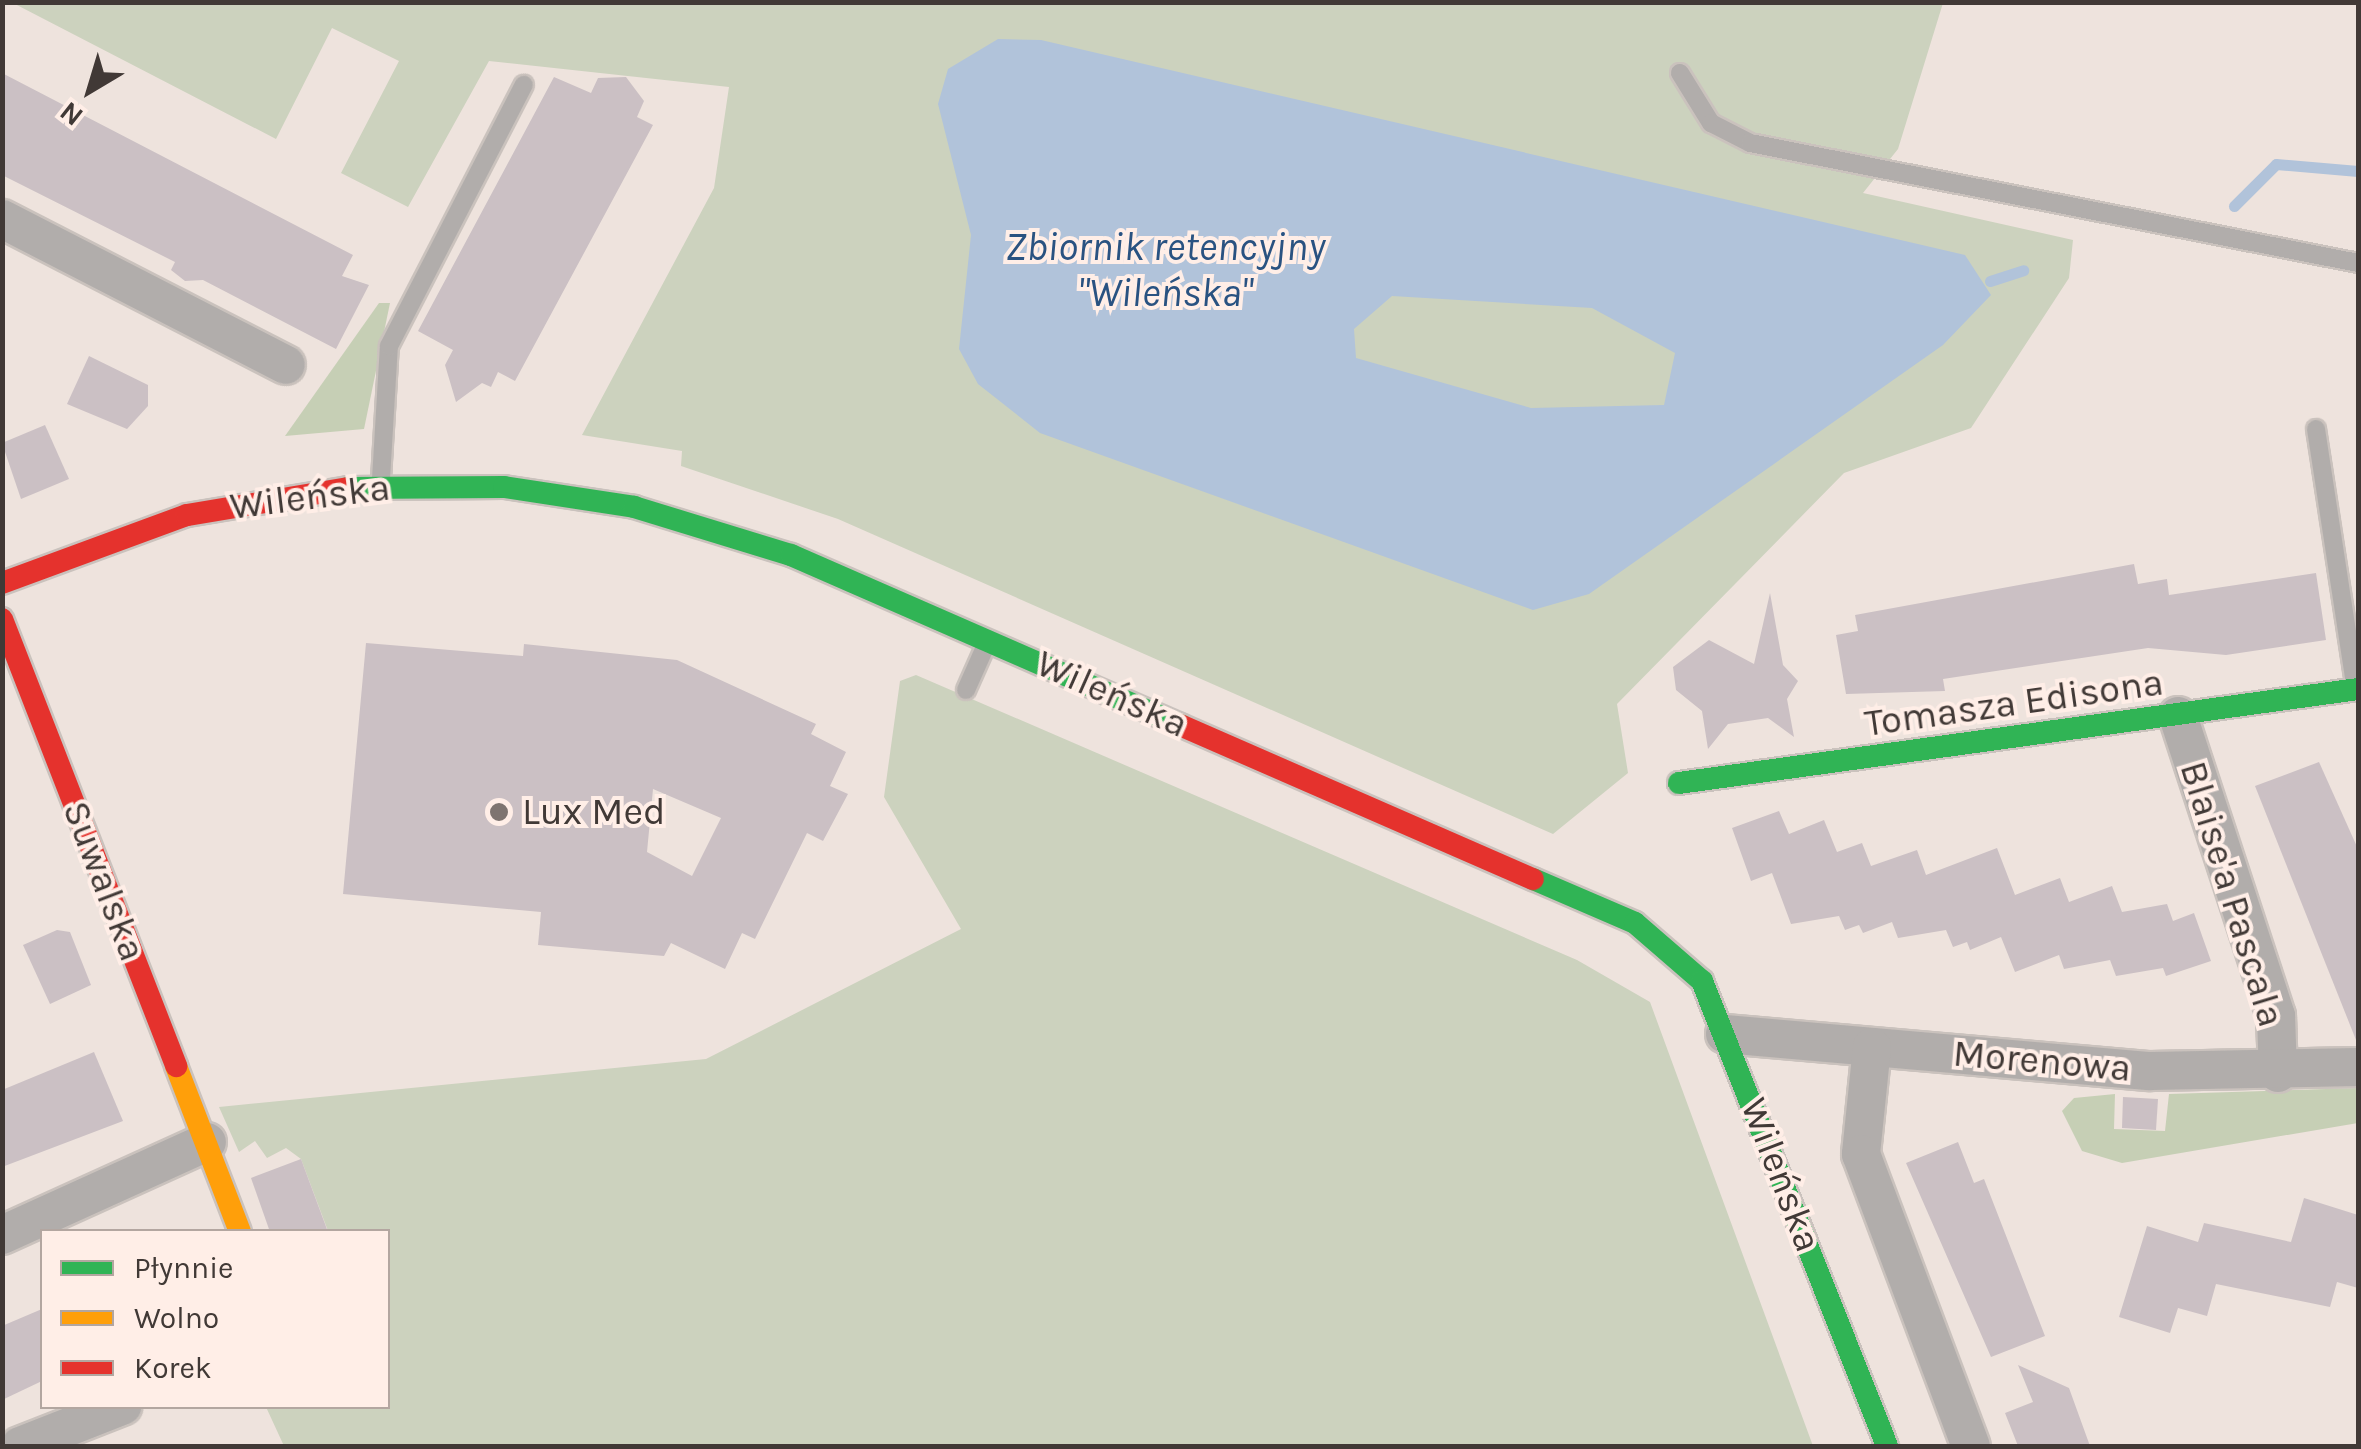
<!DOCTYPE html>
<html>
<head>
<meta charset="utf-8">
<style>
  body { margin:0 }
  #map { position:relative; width:2361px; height:1449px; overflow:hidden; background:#eee3dd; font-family:Karla,sans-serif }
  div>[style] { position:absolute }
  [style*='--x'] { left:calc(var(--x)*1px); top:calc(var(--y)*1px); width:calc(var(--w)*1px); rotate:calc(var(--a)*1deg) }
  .green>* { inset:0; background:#ccd2be }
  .forest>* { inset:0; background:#c6cfb5 }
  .water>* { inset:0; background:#b1c3da }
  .stream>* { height:11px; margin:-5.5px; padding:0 5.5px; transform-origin:5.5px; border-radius:5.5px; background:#b1c3da }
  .building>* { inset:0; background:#cbc0c4 }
  .roads { filter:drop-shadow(2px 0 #cac2bd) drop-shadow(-2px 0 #cac2bd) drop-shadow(0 2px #cac2bd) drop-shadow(0 -2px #cac2bd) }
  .lane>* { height:18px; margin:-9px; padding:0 9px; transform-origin:9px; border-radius:9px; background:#b1adab }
  .street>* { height:38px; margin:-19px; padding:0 19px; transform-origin:19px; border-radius:19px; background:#b1adab }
  .fast>* { height:22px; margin:-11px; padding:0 11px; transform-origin:11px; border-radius:11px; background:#30b455 }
  .slow>* { height:22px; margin:-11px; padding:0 11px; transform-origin:11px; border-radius:11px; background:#ff9f0a }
  .jam>* { height:22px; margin:-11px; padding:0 11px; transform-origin:11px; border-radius:11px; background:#e5322d }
  .dots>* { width:28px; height:28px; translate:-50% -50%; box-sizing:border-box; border:5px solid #ffeee7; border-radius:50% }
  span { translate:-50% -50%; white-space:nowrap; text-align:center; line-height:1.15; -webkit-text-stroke:8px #ffeee7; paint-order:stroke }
  .street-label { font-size:38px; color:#413936 }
  .poi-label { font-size:38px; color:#413936 }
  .left { translate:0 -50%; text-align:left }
  .water-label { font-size:40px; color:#295281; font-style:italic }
  .frame { position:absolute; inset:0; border:5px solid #413936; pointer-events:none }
  .legend { position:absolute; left:40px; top:1229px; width:350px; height:180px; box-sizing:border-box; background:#ffeee7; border:2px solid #b3a6a0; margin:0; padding:12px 18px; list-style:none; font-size:30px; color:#413936 }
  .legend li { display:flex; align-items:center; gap:20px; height:50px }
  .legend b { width:50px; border:2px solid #b3a6a0 }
  .north { position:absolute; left:40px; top:40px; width:100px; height:100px; -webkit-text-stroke:8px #ffeee7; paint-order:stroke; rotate:218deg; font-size:28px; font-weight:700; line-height:40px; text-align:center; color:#413936 }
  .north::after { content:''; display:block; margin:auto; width:35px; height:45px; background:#413936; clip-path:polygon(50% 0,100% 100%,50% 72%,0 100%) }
</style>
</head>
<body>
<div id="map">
  <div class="green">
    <div style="clip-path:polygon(13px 3px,1943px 3px,1898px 149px,1863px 193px,2073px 240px,2069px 278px,1971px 428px,1844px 473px,1617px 704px,1628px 773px,1553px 834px,838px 519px,681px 466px,682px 451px,582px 435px,714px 188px,729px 87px,489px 61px,408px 207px,341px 173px,399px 61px,332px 28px,276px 139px)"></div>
    <div style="clip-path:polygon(916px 675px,1577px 960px,1650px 1002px,1813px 1446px,284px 1446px,266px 1407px,388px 1406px,388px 1232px,328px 1231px,301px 1159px,286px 1148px,267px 1158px,255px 1141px,239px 1152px,219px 1107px,706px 1059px,961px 929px,884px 797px,900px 681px)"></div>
  </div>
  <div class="forest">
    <div style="clip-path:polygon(379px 303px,390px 303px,364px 429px,285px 436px)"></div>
    <div style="clip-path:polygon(2358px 1088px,2358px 1123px,2122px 1163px,2082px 1151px,2062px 1111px,2074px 1098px,2115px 1094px,2114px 1129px,2165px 1131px,2169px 1094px)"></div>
  </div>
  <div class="water">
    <div style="clip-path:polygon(evenodd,998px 39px,1041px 40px,1965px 255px,1991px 295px,1943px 345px,1589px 594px,1533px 610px,1040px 433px,978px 384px,959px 349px,971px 235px,938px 104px,948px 69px,998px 39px,1392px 296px,1592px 308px,1675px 353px,1664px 405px,1531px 408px,1356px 358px,1354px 329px,1392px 296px)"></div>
  </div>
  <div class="stream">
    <div style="--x:2234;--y:206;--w:59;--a:-45"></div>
    <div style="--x:2276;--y:164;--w:82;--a:4.9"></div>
    <div style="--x:1990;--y:281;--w:35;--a:-18"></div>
  </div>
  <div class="building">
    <div style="clip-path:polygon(2px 73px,353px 255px,342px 276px,369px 285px,336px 349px,203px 280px,185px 281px,171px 270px,175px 262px,2px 175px)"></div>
    <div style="clip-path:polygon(554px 77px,591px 93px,598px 78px,626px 77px,644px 101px,637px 117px,653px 125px,515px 381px,498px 372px,491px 387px,482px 383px,456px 402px,445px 365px,453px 350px,418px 331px)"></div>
    <div style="clip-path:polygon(89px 356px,148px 385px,148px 406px,127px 429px,67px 404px)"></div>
    <div style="clip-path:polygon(45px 425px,69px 479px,21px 499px,2px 443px)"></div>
    <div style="clip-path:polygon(2134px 564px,2138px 584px,2167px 579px,2169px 595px,2316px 573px,2326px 640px,2226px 655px,2148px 648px,1943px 679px,1945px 691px,1846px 694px,1836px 635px,1858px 631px,1855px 615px)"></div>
    <div style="clip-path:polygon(1770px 593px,1783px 665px,1798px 681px,1787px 699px,1794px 737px,1768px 718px,1728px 724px,1708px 749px,1702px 711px,1676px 690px,1673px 667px,1709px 640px,1754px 664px)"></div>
    <div style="clip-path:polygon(evenodd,366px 643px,523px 656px,524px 644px,677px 660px,816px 724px,811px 734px,846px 752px,830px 786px,848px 794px,823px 841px,807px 833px,755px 939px,742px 933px,725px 969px,671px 943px,664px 956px,538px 945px,541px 912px,343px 894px,366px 643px,653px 789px,721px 818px,692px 876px,647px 852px,653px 789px)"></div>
    <div style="clip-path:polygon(2319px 762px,2358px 849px,2358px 1045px,2255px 786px)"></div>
    <div style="clip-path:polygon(1779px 811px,1789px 834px,1824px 820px,1837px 852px,1862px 843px,1871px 866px,1917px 850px,1926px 875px,1997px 848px,2015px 895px,2060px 878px,2069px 902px,2112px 886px,2122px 912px,2167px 904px,2173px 921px,2194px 913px,2211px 961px,2166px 976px,2163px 968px,2116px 976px,2110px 960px,2064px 969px,2059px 955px,2015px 972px,2001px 937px,1970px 950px,1967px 942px,1953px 947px,1946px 930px,1898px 938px,1892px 922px,1863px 933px,1859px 925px,1845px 930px,1839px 916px,1791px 924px,1772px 873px,1751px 881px,1732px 828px)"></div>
    <div style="clip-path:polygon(57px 930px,70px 932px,91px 985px,50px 1004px,23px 945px)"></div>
    <div style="clip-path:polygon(94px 1052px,123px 1121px,2px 1167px,2px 1090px)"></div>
    <div style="clip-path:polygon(2123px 1097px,2158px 1099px,2156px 1130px,2122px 1128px)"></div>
    <div style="clip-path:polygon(1958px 1142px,1974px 1183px,1984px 1179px,2045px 1336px,1991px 1357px,1906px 1163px)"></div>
    <div style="clip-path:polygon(301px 1159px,328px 1232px,270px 1232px,251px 1178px)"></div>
    <div style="clip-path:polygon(2304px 1198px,2358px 1215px,2358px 1288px,2337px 1282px,2330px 1307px,2216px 1284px,2207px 1316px,2178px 1308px,2170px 1333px,2119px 1317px,2147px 1226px,2198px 1242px,2204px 1223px,2291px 1242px)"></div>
    <div style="clip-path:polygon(42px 1309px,42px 1381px,2px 1400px,2px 1326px)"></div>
    <div style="clip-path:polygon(2018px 1365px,2069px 1388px,2090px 1446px,2018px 1446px,2005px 1413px,2033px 1402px)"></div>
  </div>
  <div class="roads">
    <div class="lane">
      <div style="--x:1680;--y:73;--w:59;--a:58.2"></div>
      <div style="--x:1711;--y:123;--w:44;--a:27.1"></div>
      <div style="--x:1750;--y:143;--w:620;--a:11.16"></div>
      <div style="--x:2316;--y:429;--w:258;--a:81.3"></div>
      <div style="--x:381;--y:479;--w:133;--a:-86.6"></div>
      <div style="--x:389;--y:346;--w:294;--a:-62.7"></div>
      <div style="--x:966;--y:690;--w:49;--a:-66"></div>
    </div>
    <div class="street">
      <div style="--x:2;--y:219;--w:319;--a:27.2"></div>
      <div style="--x:2178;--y:716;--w:316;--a:71.9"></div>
      <div style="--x:2276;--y:1016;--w:57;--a:88"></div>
      <div style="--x:1725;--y:1034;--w:427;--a:5"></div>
      <div style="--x:2150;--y:1071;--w:208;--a:-1.1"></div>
      <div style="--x:1872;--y:1047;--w:108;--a:95.9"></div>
      <div style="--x:1861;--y:1154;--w:312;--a:69.4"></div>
      <div style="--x:2;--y:1235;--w:225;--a:-24.4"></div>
      <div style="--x:20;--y:1446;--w:110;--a:-21.4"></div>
    </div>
    <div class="fast">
      <div style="--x:348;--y:488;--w:156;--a:-0.4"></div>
      <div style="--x:504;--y:487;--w:132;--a:8.7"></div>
      <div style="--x:634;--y:507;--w:164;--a:17"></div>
      <div style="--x:791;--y:555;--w:425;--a:23.6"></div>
      <div style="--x:1679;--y:783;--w:685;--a:-7.88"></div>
      <div style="--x:1533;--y:879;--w:111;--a:23.3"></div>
      <div style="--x:1635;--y:923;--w:89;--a:40.9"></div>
      <div style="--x:1702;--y:981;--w:500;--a:68.3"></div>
    </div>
    <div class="slow">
      <div style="--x:176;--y:1066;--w:178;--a:68.9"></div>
    </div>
    <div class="jam">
      <div style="--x:2;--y:583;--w:197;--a:-20.2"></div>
      <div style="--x:187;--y:515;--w:163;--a:-9.5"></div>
      <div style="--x:2;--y:619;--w:480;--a:68.7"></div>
      <div style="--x:1180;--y:725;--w:385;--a:23.6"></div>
    </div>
  </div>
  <div class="dots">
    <div style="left:499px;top:812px;background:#7e7470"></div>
  </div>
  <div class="street-label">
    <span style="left:310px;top:497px;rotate:-7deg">Wileńska</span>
    <span style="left:1112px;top:694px;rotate:24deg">Wileńska</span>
    <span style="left:2014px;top:703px;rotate:-8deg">Tomasza Edisona</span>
    <span style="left:104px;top:881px;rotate:69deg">Suwalska</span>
    <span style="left:2232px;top:894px;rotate:73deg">Blaise'a Pascala</span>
    <span style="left:2042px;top:1061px;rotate:5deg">Morenowa</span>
    <span style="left:1781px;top:1175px;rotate:69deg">Wileńska</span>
  </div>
  <div class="poi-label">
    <span class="left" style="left:522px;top:812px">Lux Med</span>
  </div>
  <div class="water-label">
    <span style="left:1165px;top:270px">Zbiornik retencyjny<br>"Wileńska"</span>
  </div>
  <div class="frame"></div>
  <ul class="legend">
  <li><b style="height:12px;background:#30b455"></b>Płynnie</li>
  <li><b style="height:12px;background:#ff9f0a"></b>Wolno</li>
  <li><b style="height:12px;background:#e5322d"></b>Korek</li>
  </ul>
  <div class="north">N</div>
</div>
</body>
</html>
